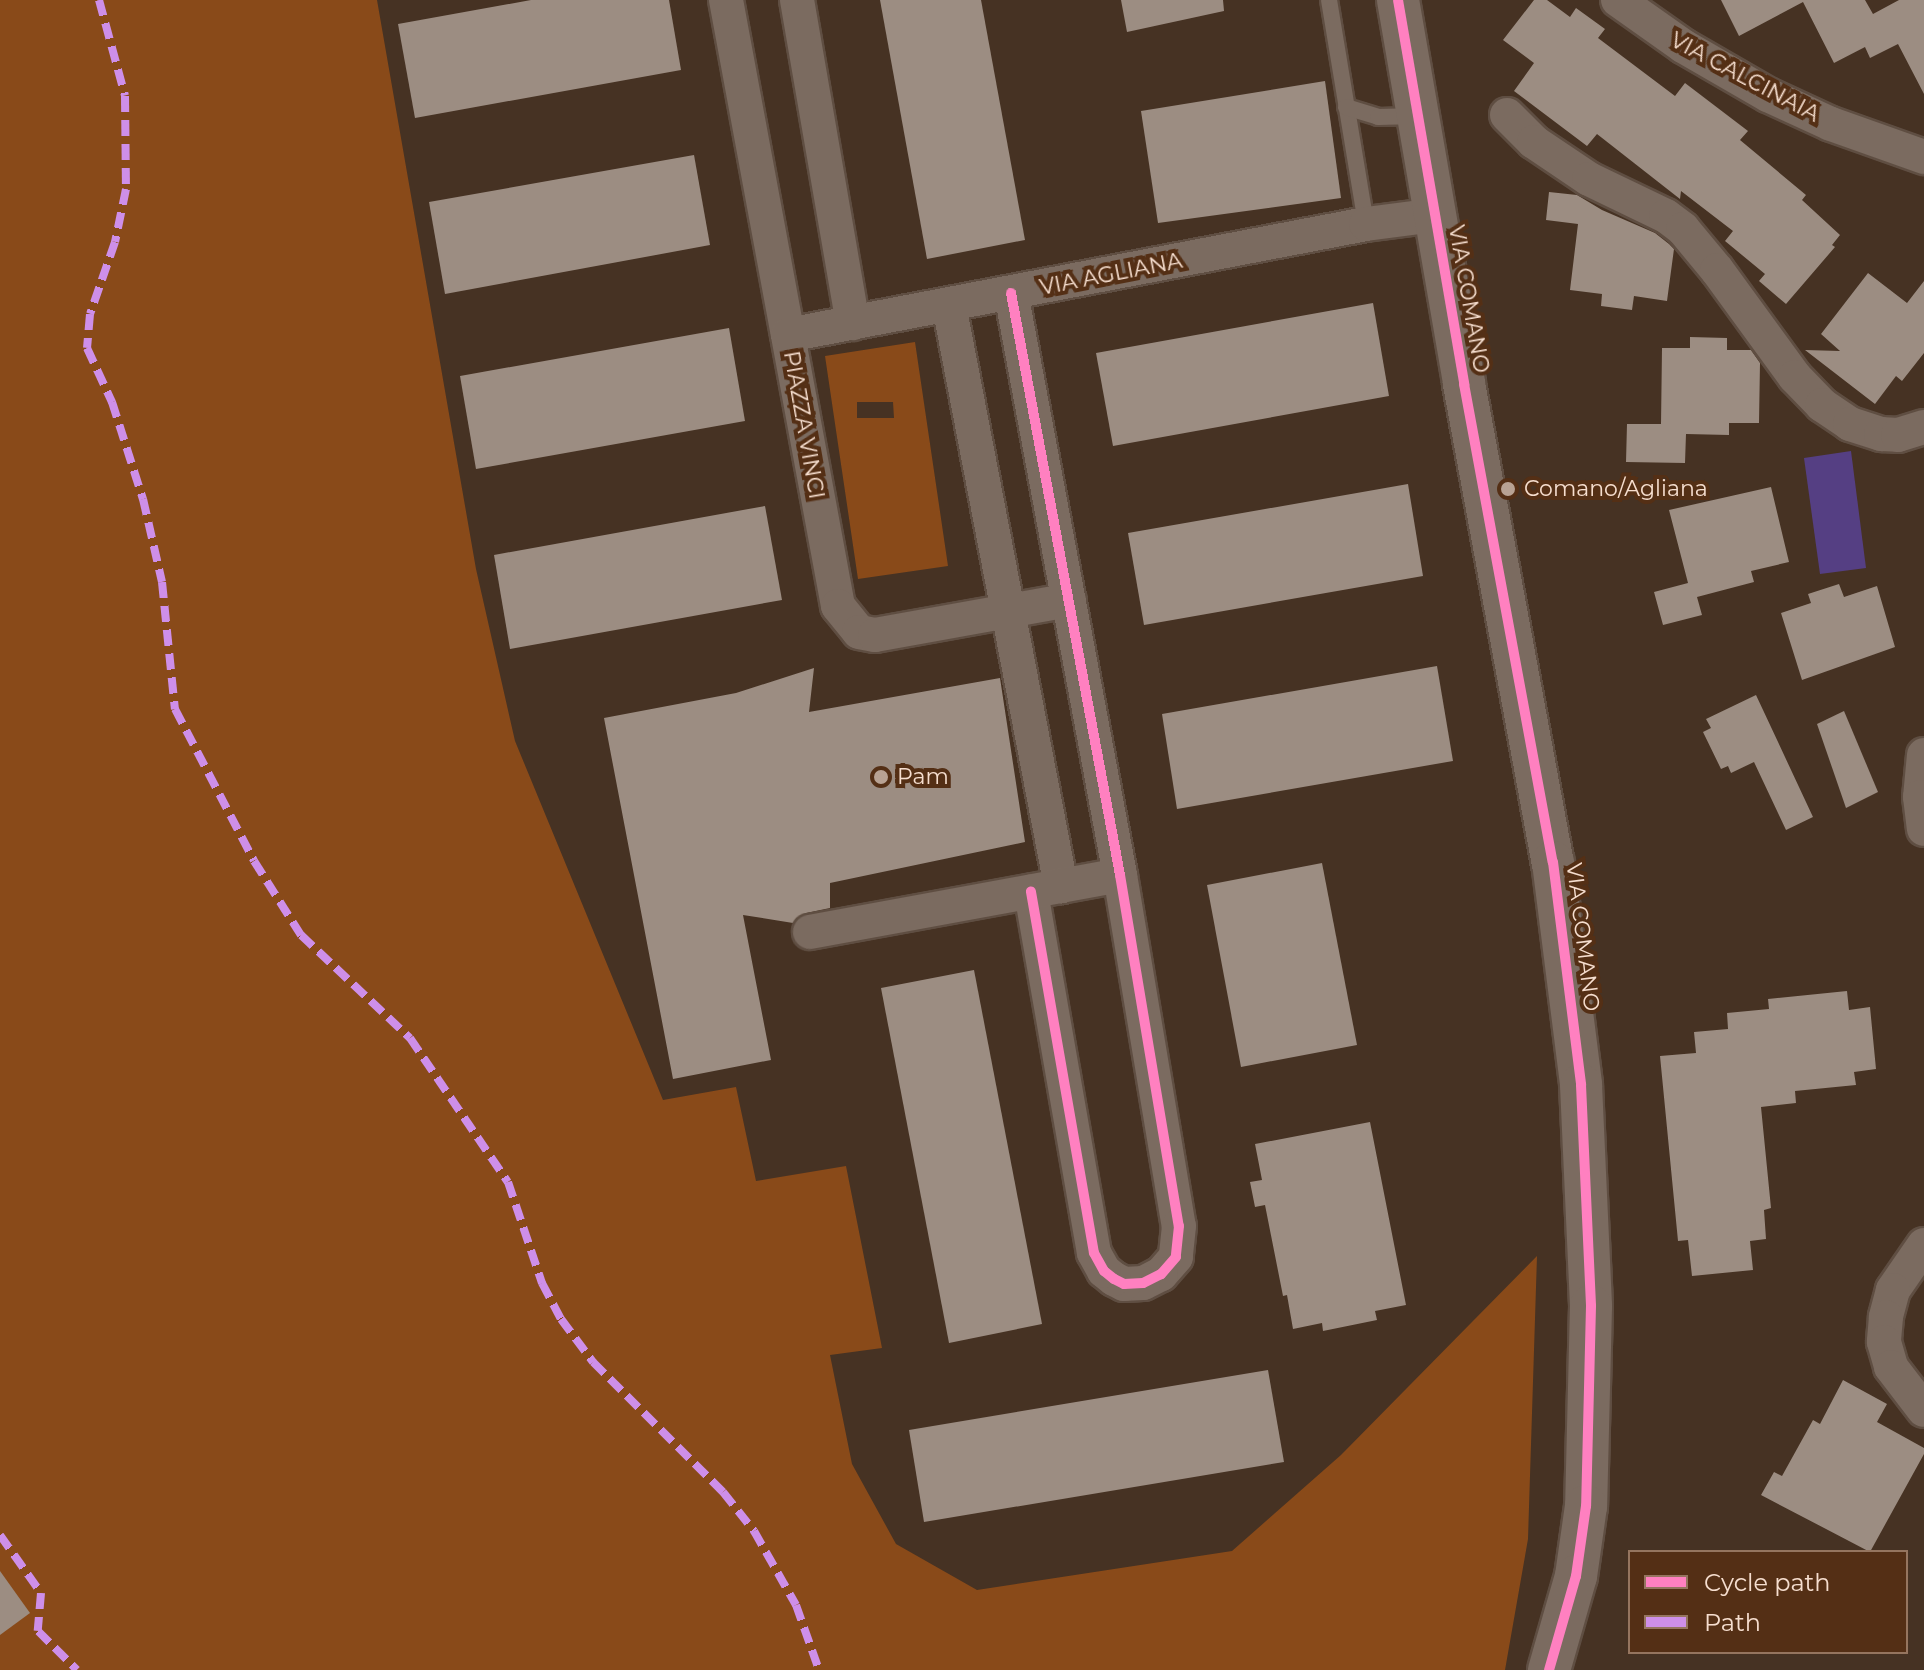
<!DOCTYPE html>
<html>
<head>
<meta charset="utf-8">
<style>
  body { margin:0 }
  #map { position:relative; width:1924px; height:1670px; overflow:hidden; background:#463223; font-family:Montserrat,sans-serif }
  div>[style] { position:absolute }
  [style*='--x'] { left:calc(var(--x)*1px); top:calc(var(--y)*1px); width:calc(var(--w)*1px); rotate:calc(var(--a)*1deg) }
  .green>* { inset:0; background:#894a19 }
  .water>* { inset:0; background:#553f83 }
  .building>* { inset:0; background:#9c8d82 }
  .roads { filter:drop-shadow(2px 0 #5f4e42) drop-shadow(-2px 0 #5f4e42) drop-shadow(0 2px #5f4e42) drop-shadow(0 -2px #5f4e42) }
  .service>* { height:16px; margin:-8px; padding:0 8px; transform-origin:8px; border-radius:8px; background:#7b6b60 }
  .minor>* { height:34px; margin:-17px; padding:0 17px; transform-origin:17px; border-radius:17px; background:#7b6b60 }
  .tertiary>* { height:42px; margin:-21px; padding:0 21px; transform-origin:21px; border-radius:21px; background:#7b6b60 }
  .quiet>* { height:8px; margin-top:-4px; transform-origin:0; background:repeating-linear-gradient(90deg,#ce8fe9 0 16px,transparent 0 24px) }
  .cycleway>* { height:10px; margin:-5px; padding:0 5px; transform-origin:5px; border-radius:5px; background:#ff80c0 }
  .dots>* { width:22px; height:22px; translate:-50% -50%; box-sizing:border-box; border:4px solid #542f15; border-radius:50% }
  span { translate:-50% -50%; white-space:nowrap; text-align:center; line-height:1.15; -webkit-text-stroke:8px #542f15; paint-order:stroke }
  .street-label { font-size:22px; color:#f6decf }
  .poi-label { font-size:22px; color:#f6decf }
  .left { translate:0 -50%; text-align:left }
  .legend { position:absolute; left:1628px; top:1550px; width:280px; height:104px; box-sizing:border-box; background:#542f15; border:2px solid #95755f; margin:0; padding:10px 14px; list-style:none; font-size:24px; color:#f6decf }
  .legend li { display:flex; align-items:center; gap:16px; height:40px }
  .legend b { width:40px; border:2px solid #95755f }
</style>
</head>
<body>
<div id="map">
  <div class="green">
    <div style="clip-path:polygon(0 0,377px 0,476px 569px,515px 741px,663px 1100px,736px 1087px,756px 1181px,846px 1166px,882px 1348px,830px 1355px,852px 1464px,896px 1544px,977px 1590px,1232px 1551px,1341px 1455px,1537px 1256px,1528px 1539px,1505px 1670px,0 1670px)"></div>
    <div style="clip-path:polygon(evenodd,915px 342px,948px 566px,858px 579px,825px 356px,915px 342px,857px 402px,893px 402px,894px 418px,857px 418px,857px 402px)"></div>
  </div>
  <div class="water">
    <div style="clip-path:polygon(1851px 451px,1866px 568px,1820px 574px,1804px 458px)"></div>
  </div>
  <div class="building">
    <div style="clip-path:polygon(531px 0,669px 0,681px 70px,415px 118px,398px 24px)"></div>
    <div style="clip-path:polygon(880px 0,981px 0,1025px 240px,927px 259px)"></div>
    <div style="clip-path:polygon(1121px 0,1223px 0,1224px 11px,1127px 32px)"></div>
    <div style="clip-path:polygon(1534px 0,1547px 0,1570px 17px,1576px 8px,1605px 29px,1598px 38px,1675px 96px,1685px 83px,1748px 131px,1740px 140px,1806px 195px,1802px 200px,1840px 235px,1832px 245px,1835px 247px,1786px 304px,1759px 281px,1765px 274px,1725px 241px,1733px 231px,1681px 191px,1680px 199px,1597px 134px,1587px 146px,1514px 91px,1534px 63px,1503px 40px)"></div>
    <div style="clip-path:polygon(1721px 0,1865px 0,1873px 14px,1899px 0,1924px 0,1924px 94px,1898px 44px,1870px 58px,1865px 47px,1834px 63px,1803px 2px,1739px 36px)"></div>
    <div style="clip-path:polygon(1325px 81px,1341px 198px,1158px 223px,1141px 111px)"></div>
    <div style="clip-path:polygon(694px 155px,710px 245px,445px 294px,429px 202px)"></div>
    <div style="clip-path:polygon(1549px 192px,1577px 195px,1602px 210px,1655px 233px,1669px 244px,1674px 249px,1667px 301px,1634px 296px,1632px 310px,1601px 306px,1602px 294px,1570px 290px,1578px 224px,1546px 220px)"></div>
    <div style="clip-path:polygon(1868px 273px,1907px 303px,1924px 281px,1924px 353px,1902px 381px,1896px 376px,1875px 404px,1805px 350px,1840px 351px,1821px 334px)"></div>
    <div style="clip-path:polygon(1373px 303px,1389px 396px,1113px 446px,1096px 353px)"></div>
    <div style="clip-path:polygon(729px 328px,745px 421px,476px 469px,460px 376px)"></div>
    <div style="clip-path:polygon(1690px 337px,1727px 338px,1727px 350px,1751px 350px,1760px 363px,1759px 423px,1729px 423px,1729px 435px,1686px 434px,1685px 463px,1626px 462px,1627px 424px,1661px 424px,1662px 348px,1690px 348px)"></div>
    <div style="clip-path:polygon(1408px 484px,1423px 576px,1144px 625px,1128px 533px)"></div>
    <div style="clip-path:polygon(1771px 487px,1789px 562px,1751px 571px,1754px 582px,1697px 597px,1702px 615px,1663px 625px,1654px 592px,1688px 583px,1669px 510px)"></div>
    <div style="clip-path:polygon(765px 506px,782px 600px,510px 649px,494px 555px)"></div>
    <div style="clip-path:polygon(1839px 584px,1844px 597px,1877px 586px,1895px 647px,1802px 680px,1781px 613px,1811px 603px,1808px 594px)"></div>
    <div style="clip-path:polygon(1437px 666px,1453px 761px,1177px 809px,1162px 714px)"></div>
    <div style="clip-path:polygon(814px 668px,809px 712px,1000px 678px,1025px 842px,830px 883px,830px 908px,806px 913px,793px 923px,743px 915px,771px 1060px,673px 1079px,604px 718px,736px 693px)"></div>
    <div style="clip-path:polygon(1756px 695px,1813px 817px,1786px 830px,1754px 762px,1731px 773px,1728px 766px,1721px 769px,1703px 732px,1711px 728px,1706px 719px)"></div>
    <div style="clip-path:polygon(1844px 711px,1878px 792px,1846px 808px,1817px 724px)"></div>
    <div style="clip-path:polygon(1322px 863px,1357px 1045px,1241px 1067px,1207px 885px)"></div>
    <div style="clip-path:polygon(974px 970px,1042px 1324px,949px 1343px,881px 988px)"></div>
    <div style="clip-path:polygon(1847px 991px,1849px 1010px,1870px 1007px,1876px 1069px,1854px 1072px,1856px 1085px,1795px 1091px,1796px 1103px,1761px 1107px,1771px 1208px,1764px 1210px,1766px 1239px,1750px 1241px,1753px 1270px,1692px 1276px,1688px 1240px,1678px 1241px,1660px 1056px,1696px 1053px,1694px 1032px,1728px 1029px,1727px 1013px,1769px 1009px,1768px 999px)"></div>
    <div style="clip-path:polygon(1370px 1122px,1406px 1305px,1375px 1311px,1377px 1320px,1323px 1331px,1322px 1323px,1293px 1329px,1287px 1295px,1283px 1296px,1265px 1205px,1255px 1207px,1250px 1182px,1262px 1180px,1255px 1144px)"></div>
    <div style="clip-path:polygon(1268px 1370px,1284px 1462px,924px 1522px,909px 1430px)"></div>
    <div style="clip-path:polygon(1843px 1380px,1887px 1404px,1877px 1422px,1924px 1448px,1924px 1454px,1870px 1552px,1761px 1495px,1774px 1472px,1782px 1476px,1813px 1420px,1820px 1424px)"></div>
    <div style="clip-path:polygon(0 1571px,30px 1613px,0 1635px)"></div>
  </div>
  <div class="roads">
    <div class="service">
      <div style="--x:1329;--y:0;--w:227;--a:80.6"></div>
      <div style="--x:1346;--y:107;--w:34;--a:17"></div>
      <div style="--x:1378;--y:117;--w:40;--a:-1.4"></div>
    </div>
    <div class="minor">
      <div style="--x:726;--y:0;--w:616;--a:79.53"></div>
      <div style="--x:838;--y:606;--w:33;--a:51"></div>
      <div style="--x:859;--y:632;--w:16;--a:11"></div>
      <div style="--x:875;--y:635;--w:197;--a:-10.2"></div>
      <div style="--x:797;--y:0;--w:328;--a:80.2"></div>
      <div style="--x:1618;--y:0;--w:80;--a:35.3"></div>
      <div style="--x:1683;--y:46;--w:98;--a:30"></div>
      <div style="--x:1768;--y:95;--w:69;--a:24.7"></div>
      <div style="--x:1831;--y:124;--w:99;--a:19.5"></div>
      <div style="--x:1507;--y:115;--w:38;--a:45"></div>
      <div style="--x:1534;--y:142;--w:66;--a:33.9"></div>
      <div style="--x:1589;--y:179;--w:85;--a:25.7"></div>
      <div style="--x:1666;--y:216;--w:21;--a:37"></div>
      <div style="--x:1683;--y:229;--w:53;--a:50.3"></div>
      <div style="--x:1717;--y:270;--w:132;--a:53.9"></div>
      <div style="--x:1795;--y:377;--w:39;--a:46"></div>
      <div style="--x:1822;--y:405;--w:34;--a:34"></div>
      <div style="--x:1850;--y:424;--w:33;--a:18"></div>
      <div style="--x:1881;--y:434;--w:17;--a:3"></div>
      <div style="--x:1898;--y:435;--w:27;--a:-17"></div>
      <div style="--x:1011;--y:293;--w:592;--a:79.39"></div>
      <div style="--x:1120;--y:875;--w:356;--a:80.5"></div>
      <div style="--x:1179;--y:1226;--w:31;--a:96"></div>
      <div style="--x:1176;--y:1257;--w:23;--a:131"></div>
      <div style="--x:1161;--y:1274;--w:20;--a:153"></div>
      <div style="--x:1143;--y:1283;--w:19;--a:177"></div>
      <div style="--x:1124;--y:1284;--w:11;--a:-153"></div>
      <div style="--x:1114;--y:1279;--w:13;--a:-141"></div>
      <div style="--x:1104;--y:1271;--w:21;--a:-119"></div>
      <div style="--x:1094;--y:1253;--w:367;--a:-99.9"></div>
      <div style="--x:949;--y:305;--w:592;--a:79.09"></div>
      <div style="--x:788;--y:335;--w:589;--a:-10.87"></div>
      <div style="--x:1366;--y:224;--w:70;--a:-7.4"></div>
      <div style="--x:1924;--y:755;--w:42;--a:95.4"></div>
      <div style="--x:1920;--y:797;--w:32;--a:83"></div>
      <div style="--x:810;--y:932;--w:315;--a:-10.4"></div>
      <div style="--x:1924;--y:1245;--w:55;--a:124.6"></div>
      <div style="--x:1893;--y:1290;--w:28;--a:105"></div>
      <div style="--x:1886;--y:1317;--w:25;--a:95"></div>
      <div style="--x:1884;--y:1342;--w:26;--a:74"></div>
      <div style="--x:1891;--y:1367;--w:54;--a:52.5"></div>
    </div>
    <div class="tertiary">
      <div style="--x:1398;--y:0;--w:390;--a:80.2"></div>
      <div style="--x:1464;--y:384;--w:486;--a:79.5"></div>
      <div style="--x:1553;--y:862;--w:225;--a:82.8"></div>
      <div style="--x:1581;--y:1085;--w:221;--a:87.4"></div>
      <div style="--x:1591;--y:1306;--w:200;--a:91.4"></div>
      <div style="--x:1586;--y:1506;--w:71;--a:98.1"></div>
      <div style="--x:1576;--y:1576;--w:98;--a:106"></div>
    </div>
  </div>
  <div class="quiet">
    <div style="--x:99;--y:0;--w:99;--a:74.8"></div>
    <div style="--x:125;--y:96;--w:93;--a:89.4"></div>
    <div style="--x:126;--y:189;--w:54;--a:101.7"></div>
    <div style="--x:115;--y:242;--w:76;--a:109.1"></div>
    <div style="--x:90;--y:314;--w:34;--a:95"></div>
    <div style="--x:87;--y:348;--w:60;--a:65.2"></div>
    <div style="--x:112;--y:402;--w:102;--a:72.3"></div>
    <div style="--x:143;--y:499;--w:85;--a:77.1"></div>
    <div style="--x:162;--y:582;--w:128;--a:84.2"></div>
    <div style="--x:175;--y:709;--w:171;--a:62.5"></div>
    <div style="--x:254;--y:861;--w:88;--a:57.6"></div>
    <div style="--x:301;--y:935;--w:150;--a:43.4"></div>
    <div style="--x:410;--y:1038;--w:174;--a:55.8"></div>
    <div style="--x:508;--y:1182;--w:107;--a:71.4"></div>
    <div style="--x:542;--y:1283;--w:41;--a:62.2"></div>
    <div style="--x:561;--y:1319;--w:54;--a:53.3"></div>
    <div style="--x:593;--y:1362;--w:184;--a:45"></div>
    <div style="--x:723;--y:1492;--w:50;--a:51.5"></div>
    <div style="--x:754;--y:1531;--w:85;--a:60.4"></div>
    <div style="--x:796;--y:1605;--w:69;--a:70.5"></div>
    <div style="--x:0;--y:1535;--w:71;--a:54.7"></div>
    <div style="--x:41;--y:1593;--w:38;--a:95"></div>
    <div style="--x:38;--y:1631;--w:55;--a:45"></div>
  </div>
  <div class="cycleway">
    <div style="--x:1398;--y:0;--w:390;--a:80.2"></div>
    <div style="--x:1464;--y:384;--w:486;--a:79.5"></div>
    <div style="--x:1553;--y:862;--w:225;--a:82.8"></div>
    <div style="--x:1581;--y:1085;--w:221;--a:87.4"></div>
    <div style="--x:1591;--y:1306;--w:200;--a:91.4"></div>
    <div style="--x:1586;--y:1506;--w:71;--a:98.1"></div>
    <div style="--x:1576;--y:1576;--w:98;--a:106"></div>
    <div style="--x:1011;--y:293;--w:592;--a:79.39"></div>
    <div style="--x:1120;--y:875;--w:356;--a:80.5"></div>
    <div style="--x:1179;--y:1226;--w:31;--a:96"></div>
    <div style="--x:1176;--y:1257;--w:23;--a:131"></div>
    <div style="--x:1161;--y:1274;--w:20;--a:153"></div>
    <div style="--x:1143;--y:1283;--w:19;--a:177"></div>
    <div style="--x:1124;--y:1284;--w:11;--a:-153"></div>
    <div style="--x:1114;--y:1279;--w:13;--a:-141"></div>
    <div style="--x:1104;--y:1271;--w:21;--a:-119"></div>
    <div style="--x:1094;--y:1253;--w:367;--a:-99.9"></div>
  </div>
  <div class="dots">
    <div style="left:1508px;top:489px;background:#b8a293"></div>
    <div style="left:881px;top:777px;background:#b8a293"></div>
  </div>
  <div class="street-label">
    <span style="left:1745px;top:77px;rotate:28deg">VIA CALCINAIA</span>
    <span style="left:1111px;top:274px;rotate:-11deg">VIA AGLIANA</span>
    <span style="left:1469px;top:299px;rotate:80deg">VIA COMANO</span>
    <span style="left:804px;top:425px;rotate:80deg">PIAZZA VINCI</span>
    <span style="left:1583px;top:937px;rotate:83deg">VIA COMANO</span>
  </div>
  <div class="poi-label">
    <span class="left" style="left:1524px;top:489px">Comano/Agliana</span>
    <span class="left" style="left:897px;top:777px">Pam</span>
  </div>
  <ul class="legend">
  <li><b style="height:10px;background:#ff80c0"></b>Cycle path</li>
  <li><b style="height:10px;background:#ce8fe9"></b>Path</li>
  </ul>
</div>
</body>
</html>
